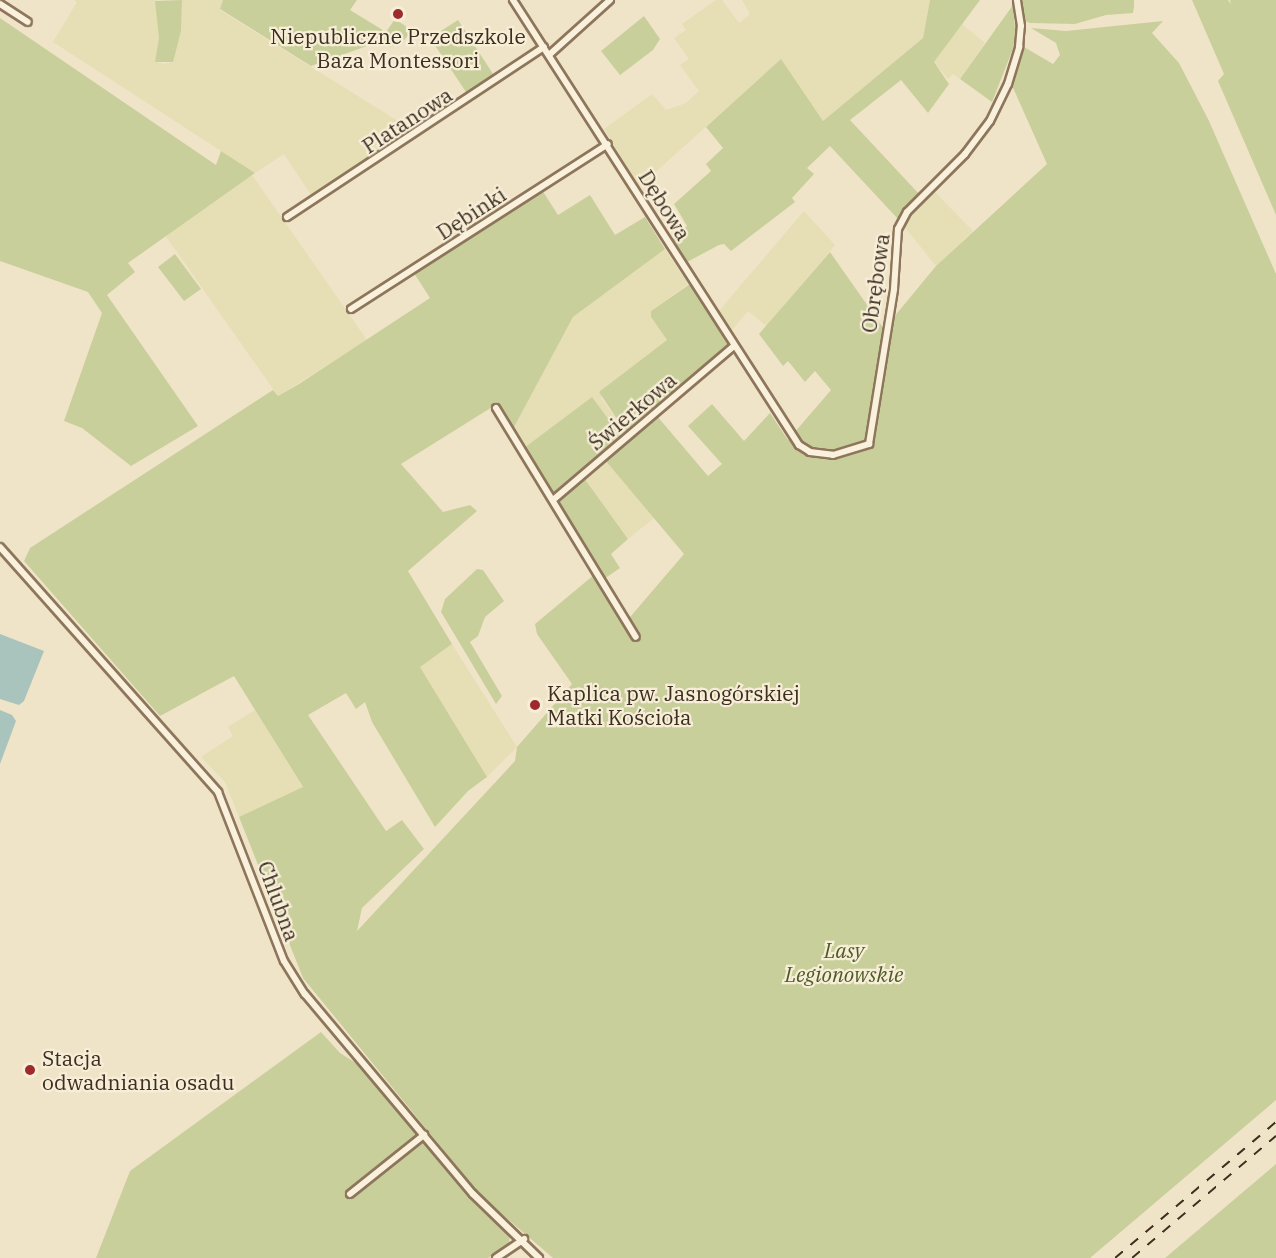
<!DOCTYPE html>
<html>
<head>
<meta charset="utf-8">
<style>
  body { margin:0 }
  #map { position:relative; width:1276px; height:1258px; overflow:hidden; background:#f0e4c8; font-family:"IBM Plex Serif",serif }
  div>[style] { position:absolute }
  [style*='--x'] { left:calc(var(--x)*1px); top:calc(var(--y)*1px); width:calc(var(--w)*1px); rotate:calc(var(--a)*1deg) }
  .farmland>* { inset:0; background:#e6deb5 }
  .green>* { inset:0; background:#c9cf9b }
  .water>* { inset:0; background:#a9c4bc }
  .roads { filter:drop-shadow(2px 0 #8d765c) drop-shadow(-2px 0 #8d765c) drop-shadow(0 2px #8d765c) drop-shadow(0 -2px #8d765c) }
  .minor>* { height:6px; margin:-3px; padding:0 3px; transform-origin:3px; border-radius:3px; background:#faf1dc }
  .rail>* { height:2px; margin-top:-1px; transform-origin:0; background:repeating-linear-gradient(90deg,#3d2e20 0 10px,transparent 0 20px) }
  .dots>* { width:16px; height:16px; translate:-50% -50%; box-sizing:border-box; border:3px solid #f7eed8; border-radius:50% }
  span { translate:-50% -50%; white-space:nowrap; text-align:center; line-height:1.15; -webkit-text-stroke:4.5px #f7eed8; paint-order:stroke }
  .poi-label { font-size:21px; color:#3d2e20 }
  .left { translate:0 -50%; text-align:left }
  .street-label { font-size:21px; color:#3d2e20 }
  .park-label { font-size:21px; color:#4d5a26; font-style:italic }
</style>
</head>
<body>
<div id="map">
  <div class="farmland">
    <div style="clip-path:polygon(74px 0,156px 0,159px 38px,155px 62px,164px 64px,172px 62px,181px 31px,182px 0,223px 0,220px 10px,414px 131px,311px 195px,284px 154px,255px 173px,53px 42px,77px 2px)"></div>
    <div style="clip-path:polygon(716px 0,722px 0,739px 23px,750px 14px,742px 0,930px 0,923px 38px,823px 121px,780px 60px,639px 187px,604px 129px,652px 94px,666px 110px,686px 103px,699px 91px,680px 65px,689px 59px,674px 38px,686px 30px,682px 24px)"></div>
    <div style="clip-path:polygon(962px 24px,985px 43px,960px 79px,953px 74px,948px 79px,934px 62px)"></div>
    <div style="clip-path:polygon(252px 175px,367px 340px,278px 396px,165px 235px)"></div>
    <div style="clip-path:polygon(933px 190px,973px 231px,936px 266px,902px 224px)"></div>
    <div style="clip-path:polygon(804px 211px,835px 245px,766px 326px,748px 311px,731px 331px,719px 311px)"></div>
    <div style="clip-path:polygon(665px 249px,688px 284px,651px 311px,651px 317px,667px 340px,624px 373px,601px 398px,625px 431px,621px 434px,592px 397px,524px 448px,513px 429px,573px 317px)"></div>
    <div style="clip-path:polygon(605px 460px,654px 518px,628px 539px,584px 478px)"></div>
    <div style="clip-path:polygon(452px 644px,517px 747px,487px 777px,420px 667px)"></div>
    <div style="clip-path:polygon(255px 710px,303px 788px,239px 817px,225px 782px,201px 757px,233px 736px,228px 727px)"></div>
  </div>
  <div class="green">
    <div style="clip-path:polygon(182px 0,181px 31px,173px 62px,155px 62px,159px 38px,155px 1px)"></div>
    <div style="clip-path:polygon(223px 0,357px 0,350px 10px,386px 32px,395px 19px,413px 31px,400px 44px,390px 47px,381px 41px,311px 66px,220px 9px)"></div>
    <div style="clip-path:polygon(930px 0,980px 0,934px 62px,949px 84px,928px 113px,901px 80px,850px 120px,920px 195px,898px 219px,830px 146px,807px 168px,814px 174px,792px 198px,795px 202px,731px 251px,724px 244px,719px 245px,687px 262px,672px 239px,687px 226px,674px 204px,711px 171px,706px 164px,723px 148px,706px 127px,781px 59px,823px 121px,923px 38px)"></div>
    <div style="clip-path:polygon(1020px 0,1134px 0,1134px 6px,1133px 13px,1106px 15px,1075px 24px,1030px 23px,1023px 20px)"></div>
    <div style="clip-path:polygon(1192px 0,1228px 0,1231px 4px,1230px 0,1276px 0,1276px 215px,1218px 81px,1224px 74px)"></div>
    <div style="clip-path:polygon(1013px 5px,1016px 41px,992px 102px,960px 79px)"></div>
    <div style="clip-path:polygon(644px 16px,660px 39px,653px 50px,620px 75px,601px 51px)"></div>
    <div style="clip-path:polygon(0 18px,216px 165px,221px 151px,255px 173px,128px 263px,135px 272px,107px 295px,198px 426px,131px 466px,82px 428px,64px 421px,102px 313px,88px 292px,0 261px)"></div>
    <div style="clip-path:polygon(458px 20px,495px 77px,468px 95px,430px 38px)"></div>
    <div style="clip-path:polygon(1163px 21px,1152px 33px,1179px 63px,1209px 121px,1276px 274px,1276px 1100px,1090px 1258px,553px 1258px,481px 1196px,303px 978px,239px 817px,303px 787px,234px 676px,160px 716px,24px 561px,30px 548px,273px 390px,278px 396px,299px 384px,430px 298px,414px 273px,542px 190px,558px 215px,590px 195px,615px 235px,645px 217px,665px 249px,573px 317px,513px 429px,497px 404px,401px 464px,443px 512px,470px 505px,477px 511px,408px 571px,452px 644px,420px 667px,487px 777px,468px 791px,435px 827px,372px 722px,365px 702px,356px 709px,346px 693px,308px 715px,386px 831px,402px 820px,424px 849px,362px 908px,357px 931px,515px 761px,517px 747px,572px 684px,537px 634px,535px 624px,595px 574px,625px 623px,684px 554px,605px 460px,657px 416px,708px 476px,722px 464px,688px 426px,712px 404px,744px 441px,770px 413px,788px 440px,831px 390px,815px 371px,805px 382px,788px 361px,783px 366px,759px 334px,830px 252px,884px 329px,936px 266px,1047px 164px,1010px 81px,1024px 47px,1053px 64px,1060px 55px,1056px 43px,1031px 28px,1066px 31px)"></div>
    <div style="clip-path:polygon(175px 254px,201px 289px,184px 301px,158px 267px)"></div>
    <div style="clip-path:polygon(690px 284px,728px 343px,726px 349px,625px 431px,599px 392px,667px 340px,651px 317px,651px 311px)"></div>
    <div style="clip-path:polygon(592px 397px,622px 437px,552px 494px,524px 448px)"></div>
    <div style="clip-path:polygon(584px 478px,628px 539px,611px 554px,620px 568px,604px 579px,557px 503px)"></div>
    <div style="clip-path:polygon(477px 569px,483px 570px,504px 601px,485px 617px,478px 636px,470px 642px,502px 696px,496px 704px,441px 612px,445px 599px)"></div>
    <div style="clip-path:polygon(321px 1032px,340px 1053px,364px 1068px,474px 1202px,510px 1233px,509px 1244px,488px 1258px,96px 1258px,130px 1171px)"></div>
    <div style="clip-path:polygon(1276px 1164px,1276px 1258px,1165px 1258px)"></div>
  </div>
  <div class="water">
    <div style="clip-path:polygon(0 634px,44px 651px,24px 701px,19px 705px,0 699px)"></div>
    <div style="clip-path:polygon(0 710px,12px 715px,16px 721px,0 764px)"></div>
  </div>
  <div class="roads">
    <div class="minor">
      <div style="--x:513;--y:0;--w:529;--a:57.27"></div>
      <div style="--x:799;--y:445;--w:13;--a:32"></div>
      <div style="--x:810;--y:452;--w:23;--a:7"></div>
      <div style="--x:833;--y:455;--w:38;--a:-17"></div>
      <div style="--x:869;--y:444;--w:157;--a:-80.8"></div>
      <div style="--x:894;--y:289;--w:60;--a:-86.2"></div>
      <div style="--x:898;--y:229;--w:19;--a:-62"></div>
      <div style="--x:907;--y:212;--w:82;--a:-45"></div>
      <div style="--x:965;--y:154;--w:41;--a:-52.9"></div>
      <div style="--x:990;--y:121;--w:41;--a:-64.1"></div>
      <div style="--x:1008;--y:84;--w:39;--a:-73"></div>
      <div style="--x:1019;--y:47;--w:21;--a:-85"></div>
      <div style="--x:1021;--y:26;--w:26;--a:-99"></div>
      <div style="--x:0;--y:4;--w:33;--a:33"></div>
      <div style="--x:549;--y:55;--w:82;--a:-42"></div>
      <div style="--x:287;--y:217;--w:308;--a:-33.5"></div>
      <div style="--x:351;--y:309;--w:305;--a:-32.7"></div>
      <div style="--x:496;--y:408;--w:268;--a:58.6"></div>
      <div style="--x:553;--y:500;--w:236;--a:-40.4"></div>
      <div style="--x:0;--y:547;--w:328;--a:48.3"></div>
      <div style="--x:218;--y:792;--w:181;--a:68.7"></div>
      <div style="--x:284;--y:961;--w:39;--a:58"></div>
      <div style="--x:305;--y:994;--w:261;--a:50"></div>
      <div style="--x:473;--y:1194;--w:92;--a:44.1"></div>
      <div style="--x:350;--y:1194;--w:95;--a:-38.6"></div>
      <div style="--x:496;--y:1258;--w:34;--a:-34"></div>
    </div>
  </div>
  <div class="rail">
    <div style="--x:1115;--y:1258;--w:211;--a:-40.2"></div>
    <div style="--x:1132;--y:1258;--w:189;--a:-40.3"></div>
  </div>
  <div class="dots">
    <div style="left:398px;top:14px;background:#9e2a2b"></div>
    <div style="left:535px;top:705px;background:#9e2a2b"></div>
    <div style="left:30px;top:1070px;background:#9e2a2b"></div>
  </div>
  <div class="poi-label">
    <span style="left:398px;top:48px">Niepubliczne Przedszkole<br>Baza Montessori</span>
    <span class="left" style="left:547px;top:705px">Kaplica pw. Jasnogórskiej<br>Matki Kościoła</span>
    <span class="left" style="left:42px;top:1070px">Stacja<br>odwadniania osadu</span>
  </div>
  <div class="street-label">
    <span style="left:407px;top:120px;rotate:-33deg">Platanowa</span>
    <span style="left:665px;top:205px;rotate:58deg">Dębowa</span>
    <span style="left:471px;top:213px;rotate:-33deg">Dębinki</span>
    <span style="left:875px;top:283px;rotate:-82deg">Obrębowa</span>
    <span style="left:632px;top:411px;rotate:-40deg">Świerkowa</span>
    <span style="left:279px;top:901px;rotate:70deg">Chlubna</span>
  </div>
  <div class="park-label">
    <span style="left:844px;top:962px">Lasy<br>Legionowskie</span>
  </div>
</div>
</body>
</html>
